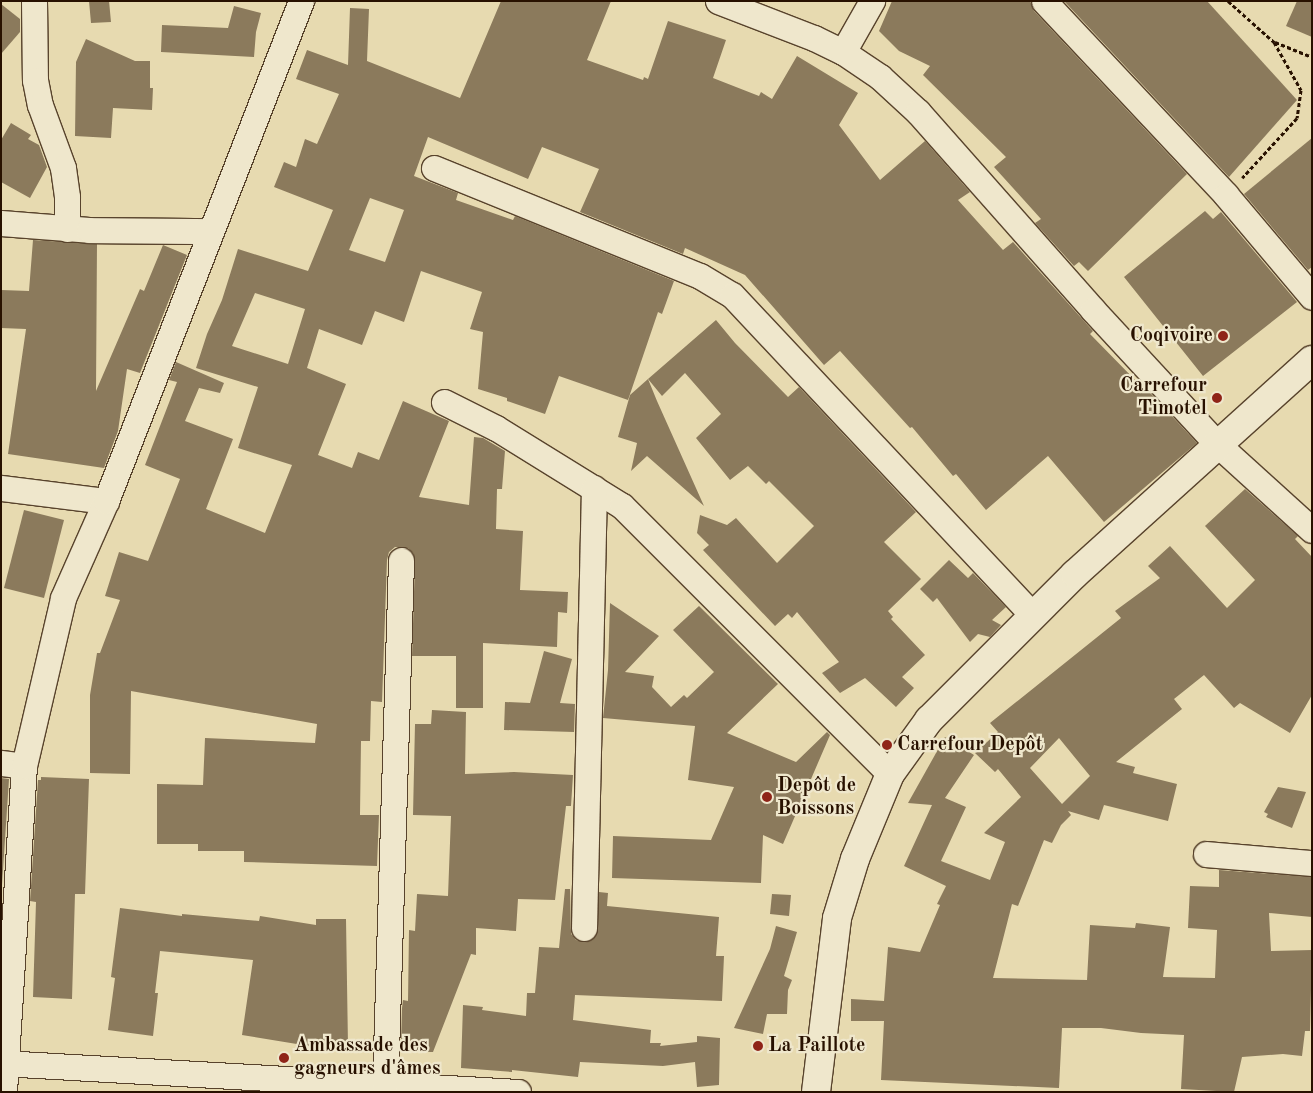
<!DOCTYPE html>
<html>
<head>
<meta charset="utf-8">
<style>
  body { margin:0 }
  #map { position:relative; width:1313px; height:1093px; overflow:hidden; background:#e7dab0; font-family:"Old Standard TT",serif }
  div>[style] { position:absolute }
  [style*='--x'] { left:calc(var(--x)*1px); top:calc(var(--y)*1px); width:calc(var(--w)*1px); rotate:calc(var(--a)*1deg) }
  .building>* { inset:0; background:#8b7a5c }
  .path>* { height:3px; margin-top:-1.5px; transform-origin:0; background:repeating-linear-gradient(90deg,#281100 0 4px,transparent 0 6.5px) }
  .roads { filter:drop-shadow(1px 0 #58432c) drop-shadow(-1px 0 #58432c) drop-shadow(0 1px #58432c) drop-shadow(0 -1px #58432c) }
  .street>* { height:25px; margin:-12.5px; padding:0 12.5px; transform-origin:12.5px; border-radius:12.5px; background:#efe7cc }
  .secondary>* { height:28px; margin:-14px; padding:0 14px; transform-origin:14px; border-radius:14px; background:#efe7cc }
  .dots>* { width:14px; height:14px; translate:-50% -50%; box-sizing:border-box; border:2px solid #efe7cc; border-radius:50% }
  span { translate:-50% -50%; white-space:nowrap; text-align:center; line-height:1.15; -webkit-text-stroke:4.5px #efe7cc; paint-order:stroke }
  .poi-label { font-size:20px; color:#281100; font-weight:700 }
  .right { translate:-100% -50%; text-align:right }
  .left { translate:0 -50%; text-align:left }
  .frame { position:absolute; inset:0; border:2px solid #281100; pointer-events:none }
</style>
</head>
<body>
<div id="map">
  <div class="building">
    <div style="clip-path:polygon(89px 1px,109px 1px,111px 22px,91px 23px)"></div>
    <div style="clip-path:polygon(evenodd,501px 1px,611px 1px,587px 60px,643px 80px,644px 77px,648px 79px,668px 21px,726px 40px,713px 78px,759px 96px,761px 92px,772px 99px,797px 56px,858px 93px,839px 125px,880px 180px,925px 141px,970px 192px,958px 200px,1003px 250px,1013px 242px,1093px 331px,1090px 334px,1139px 384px,1140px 382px,1197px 443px,1104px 522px,1048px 456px,986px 510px,956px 474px,953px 476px,912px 427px,910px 428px,840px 351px,824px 365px,745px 275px,685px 248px,683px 254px,580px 212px,599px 169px,542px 147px,528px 179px,428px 137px,414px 176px,458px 193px,456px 200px,513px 220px,515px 216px,674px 281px,662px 314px,658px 312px,628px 400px,559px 376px,545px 414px,507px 401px,507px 398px,478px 389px,483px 332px,470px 329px,482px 292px,421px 271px,404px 322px,375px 311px,362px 345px,319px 329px,307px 368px,346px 384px,318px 455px,352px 468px,358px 452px,379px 460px,403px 401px,449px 421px,419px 497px,469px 505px,474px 437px,483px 438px,505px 451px,502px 489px,497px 489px,496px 529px,523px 531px,520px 590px,568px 592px,567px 613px,558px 612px,557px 647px,483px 643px,483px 708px,456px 708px,456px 656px,412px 656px,415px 560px,413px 553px,408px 548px,395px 547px,389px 552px,387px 560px,382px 702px,371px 701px,370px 741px,361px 741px,360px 815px,379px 815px,377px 866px,244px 862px,244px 851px,198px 851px,198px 844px,157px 844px,157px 784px,203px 785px,205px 738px,315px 743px,317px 724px,131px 691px,130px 774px,90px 773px,90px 695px,97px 653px,100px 653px,120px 600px,105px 596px,119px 552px,148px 561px,180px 479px,145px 465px,177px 382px,169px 380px,176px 362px,224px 383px,220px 393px,199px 388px,185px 421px,233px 439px,206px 509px,265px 533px,292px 465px,238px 448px,258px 387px,196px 368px,207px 334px,222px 300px,238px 249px,308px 271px,333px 210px,274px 187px,284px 162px,296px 167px,305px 139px,317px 144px,339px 94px,296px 79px,307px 50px,348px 65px,350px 8px,369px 9px,367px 61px,460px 98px,501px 1px,370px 198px,404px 210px,385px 262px,349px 250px,370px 198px,501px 1px,255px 293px,305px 309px,288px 364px,232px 346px,255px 293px)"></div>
    <div style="clip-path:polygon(892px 1px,1030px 1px,1034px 11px,1187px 174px,1088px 271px,1079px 262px,1074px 266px,1035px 223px,1041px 219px,994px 167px,1006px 157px,923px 75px,930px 66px,899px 51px,879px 31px)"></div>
    <div style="clip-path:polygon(1064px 1px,1207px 1px,1297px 100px,1229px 177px)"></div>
    <div style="clip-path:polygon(1297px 1px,1312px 1px,1312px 37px,1286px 26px)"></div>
    <div style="clip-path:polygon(1px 4px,20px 19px,20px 32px,1px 54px)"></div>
    <div style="clip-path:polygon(234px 6px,261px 13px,256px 32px,254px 57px,161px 52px,162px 25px,228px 28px)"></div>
    <div style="clip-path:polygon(86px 39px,135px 61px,150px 61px,150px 88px,153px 88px,152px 110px,113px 108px,111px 138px,75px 136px,76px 62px)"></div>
    <div style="clip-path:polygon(11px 123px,31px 135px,28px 139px,39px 145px,47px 167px,30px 198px,1px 182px,1px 140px)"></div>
    <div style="clip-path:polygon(1312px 138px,1312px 267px,1308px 270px,1244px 194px)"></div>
    <div style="clip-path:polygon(1205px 211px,1213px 219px,1221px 212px,1297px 302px,1203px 376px,1124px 277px)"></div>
    <div style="clip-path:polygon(33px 240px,97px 244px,96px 391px,140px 289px,144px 291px,163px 245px,187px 255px,140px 373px,127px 369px,118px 431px,104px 468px,8px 454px,26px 329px,1px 328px,1px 290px,29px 291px)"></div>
    <div style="clip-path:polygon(716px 320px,735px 343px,788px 397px,799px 387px,916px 512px,884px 542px,921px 579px,888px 611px,893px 617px,891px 619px,925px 655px,902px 677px,914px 688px,896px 707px,865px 678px,840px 693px,822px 673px,839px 662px,797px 612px,792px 618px,788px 614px,775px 626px,703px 550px,709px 545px,697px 533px,700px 515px,727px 525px,736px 518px,777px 563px,814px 526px,769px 481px,766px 484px,748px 466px,730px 480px,696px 438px,721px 414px,685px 373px,662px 396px,648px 379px)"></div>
    <div style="clip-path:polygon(648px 379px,657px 401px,704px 506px,647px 456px,631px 471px,637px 443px,618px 437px,630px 395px)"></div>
    <div style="clip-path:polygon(evenodd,1245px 489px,1298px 536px,1295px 539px,1312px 557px,1312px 695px,1290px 733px,1240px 703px,1234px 708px,1204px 675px,1174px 699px,1182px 709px,1116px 762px,1135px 767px,1133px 773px,1177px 784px,1168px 821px,1104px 805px,1099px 820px,1068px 811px,1071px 815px,1061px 825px,1052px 843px,1044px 840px,1018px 906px,1012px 904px,993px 978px,1087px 980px,1090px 925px,1135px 928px,1136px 923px,1170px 927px,1163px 977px,1215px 978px,1217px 930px,1188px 928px,1190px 886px,1219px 887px,1219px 870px,1312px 877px,1312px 917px,1269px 913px,1271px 951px,1312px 950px,1310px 1031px,1305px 1031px,1302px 1056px,1283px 1054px,1242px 1057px,1234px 1092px,1181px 1089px,1184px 1035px,1141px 1033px,1101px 1028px,1062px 1028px,1059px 1088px,881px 1080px,884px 1021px,851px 1021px,851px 999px,884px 1001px,888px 947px,920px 952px,940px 905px,937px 904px,946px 886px,904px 866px,932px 805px,908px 803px,945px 737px,974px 755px,945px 798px,966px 807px,941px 861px,990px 880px,1005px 842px,984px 833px,1021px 797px,998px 769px,995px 772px,975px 753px,998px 732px,990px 723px,1121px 618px,1115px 611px,1160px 578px,1148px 566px,1170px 546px,1227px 608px,1255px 580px,1205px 526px,1245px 489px,1059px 738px,1090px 776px,1062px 804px,1030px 768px,1059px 738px)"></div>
    <div style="clip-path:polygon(24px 510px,64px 520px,44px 598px,4px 588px)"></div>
    <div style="clip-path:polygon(949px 560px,968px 578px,973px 573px,1006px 607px,992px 620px,1001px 625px,990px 637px,978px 634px,970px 642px,937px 598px,933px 602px,920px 589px)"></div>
    <div style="clip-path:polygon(610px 603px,659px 636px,625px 672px,654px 676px,652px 687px,671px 707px,684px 695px,687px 698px,714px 672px,673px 630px,699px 606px,778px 684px,727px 733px,796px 762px,827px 732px,830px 735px,783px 844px,763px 835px,761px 883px,612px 878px,613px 836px,711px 840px,734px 787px,688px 780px,695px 726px,603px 718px,608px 670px)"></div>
    <div style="clip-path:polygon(544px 651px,572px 659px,560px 703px,575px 704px,574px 732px,504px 730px,505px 702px,530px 703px)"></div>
    <div style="clip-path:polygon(432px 710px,466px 712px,465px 774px,514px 772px,573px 775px,571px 806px,566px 806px,555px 900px,518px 899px,516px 931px,476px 928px,476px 955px,471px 954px,433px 1052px,411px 1052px,411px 1044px,401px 1044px,402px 1008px,403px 1000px,408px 1001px,409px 930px,415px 931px,417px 894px,448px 896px,451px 816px,413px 815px,415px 724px,431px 724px)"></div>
    <div style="clip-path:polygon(41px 777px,89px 779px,85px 894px,75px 894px,72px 999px,33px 997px,36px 902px,30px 901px,38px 780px,41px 780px)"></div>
    <div style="clip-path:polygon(1px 778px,9px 779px,1px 900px)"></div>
    <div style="clip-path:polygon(1278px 787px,1306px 792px,1292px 828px,1266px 817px,1268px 814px,1264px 812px)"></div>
    <div style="clip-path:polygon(565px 889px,570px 889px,571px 934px,576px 940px,583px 942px,591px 940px,596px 935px,599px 892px,608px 893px,607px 906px,719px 917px,716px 956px,724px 956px,722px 1001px,575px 995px,573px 1020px,651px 1030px,650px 1043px,661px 1043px,660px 1046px,697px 1042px,697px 1036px,720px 1038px,719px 1085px,697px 1087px,695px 1062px,663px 1066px,580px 1062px,578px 1077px,512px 1070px,512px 1072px,461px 1068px,463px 1005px,483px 1007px,482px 1010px,526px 1016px,527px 993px,535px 993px,539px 947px,559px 948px)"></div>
    <div style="clip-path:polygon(772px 894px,791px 895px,789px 916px,770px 914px)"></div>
    <div style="clip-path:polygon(120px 908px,182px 916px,182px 914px,259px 921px,260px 916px,316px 925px,316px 919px,346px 919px,348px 1046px,309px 1046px,242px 1035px,253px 960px,160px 951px,155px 993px,158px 993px,153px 1036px,108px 1030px,115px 978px,111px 977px)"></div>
    <div style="clip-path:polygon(776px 926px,797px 932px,784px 976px,792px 980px,788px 990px,787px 1014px,767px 1014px,763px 1034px,734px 1028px,770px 949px)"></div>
  </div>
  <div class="path">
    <div style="--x:1228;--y:1;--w:62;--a:41.7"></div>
    <div style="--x:1274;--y:42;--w:55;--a:60.6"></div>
    <div style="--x:1301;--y:90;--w:28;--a:98"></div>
    <div style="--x:1297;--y:118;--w:81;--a:132.5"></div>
    <div style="--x:1275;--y:42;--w:40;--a:22"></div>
  </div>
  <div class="roads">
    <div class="street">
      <div style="--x:34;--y:1;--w:79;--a:89.3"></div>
      <div style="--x:35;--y:80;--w:25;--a:79"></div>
      <div style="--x:40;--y:105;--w:67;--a:69.9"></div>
      <div style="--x:63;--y:168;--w:29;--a:82"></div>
      <div style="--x:67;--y:197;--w:32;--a:90"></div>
      <div style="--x:718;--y:1;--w:103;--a:21.1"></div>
      <div style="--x:814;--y:38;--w:32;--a:26"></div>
      <div style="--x:843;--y:52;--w:45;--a:34"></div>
      <div style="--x:880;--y:77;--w:52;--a:42.6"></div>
      <div style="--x:918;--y:112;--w:264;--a:48.5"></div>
      <div style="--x:1093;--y:310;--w:183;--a:47.2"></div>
      <div style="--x:1217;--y:444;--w:128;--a:42.2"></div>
      <div style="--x:1044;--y:1;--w:266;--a:46.8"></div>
      <div style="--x:1226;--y:195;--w:133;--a:49.9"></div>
      <div style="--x:843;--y:52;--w:59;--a:-60.4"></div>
      <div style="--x:434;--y:168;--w:287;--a:22.1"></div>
      <div style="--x:700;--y:276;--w:37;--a:31"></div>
      <div style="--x:732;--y:295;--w:439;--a:46.8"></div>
      <div style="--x:1;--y:223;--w:88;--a:4.5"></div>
      <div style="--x:89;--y:230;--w:122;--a:0.5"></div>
      <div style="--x:444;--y:402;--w:58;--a:26.6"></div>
      <div style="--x:496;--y:428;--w:148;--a:31.8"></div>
      <div style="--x:622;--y:506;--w:379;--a:45"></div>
      <div style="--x:1;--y:488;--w:106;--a:7.1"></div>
      <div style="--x:1;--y:763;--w:23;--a:7"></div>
      <div style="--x:1206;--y:854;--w:106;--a:4.9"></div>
      <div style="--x:584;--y:928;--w:440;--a:-88.7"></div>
      <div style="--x:1;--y:1063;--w:518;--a:3.21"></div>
      <div style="--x:385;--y:1085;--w:525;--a:-88.25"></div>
      <div style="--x:4;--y:1092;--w:327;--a:-86.5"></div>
      <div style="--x:24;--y:766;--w:172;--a:-76.9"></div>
      <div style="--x:63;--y:598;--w:106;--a:-66.1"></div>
      <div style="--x:106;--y:501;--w:537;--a:-68.69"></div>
    </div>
    <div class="secondary">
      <div style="--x:816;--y:1092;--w:175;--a:-83.1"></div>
      <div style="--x:837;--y:918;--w:62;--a:-73"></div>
      <div style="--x:855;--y:859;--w:92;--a:-67.6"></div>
      <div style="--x:890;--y:774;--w:67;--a:-54.2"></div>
      <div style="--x:929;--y:720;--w:206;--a:-45"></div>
      <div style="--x:1075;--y:574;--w:319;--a:-42.1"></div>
    </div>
  </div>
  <div class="dots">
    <div style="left:1223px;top:336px;background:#8f2418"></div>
    <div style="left:1217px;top:398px;background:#8f2418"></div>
    <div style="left:887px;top:745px;background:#8f2418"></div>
    <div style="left:767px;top:797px;background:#8f2418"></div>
    <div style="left:758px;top:1046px;background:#8f2418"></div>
    <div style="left:284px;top:1058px;background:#8f2418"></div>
  </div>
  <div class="poi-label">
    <span class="right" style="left:1213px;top:336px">Coqivoire</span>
    <span class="right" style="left:1207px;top:398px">Carrefour<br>Timotel</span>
    <span class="left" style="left:897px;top:745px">Carrefour Depôt</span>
    <span class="left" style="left:777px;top:798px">Depôt de<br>Boissons</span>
    <span class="left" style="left:294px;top:1058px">Ambassade des<br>gagneurs d'âmes</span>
    <span class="left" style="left:768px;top:1046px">La Paillote</span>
  </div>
  <div class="frame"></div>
</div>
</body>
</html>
